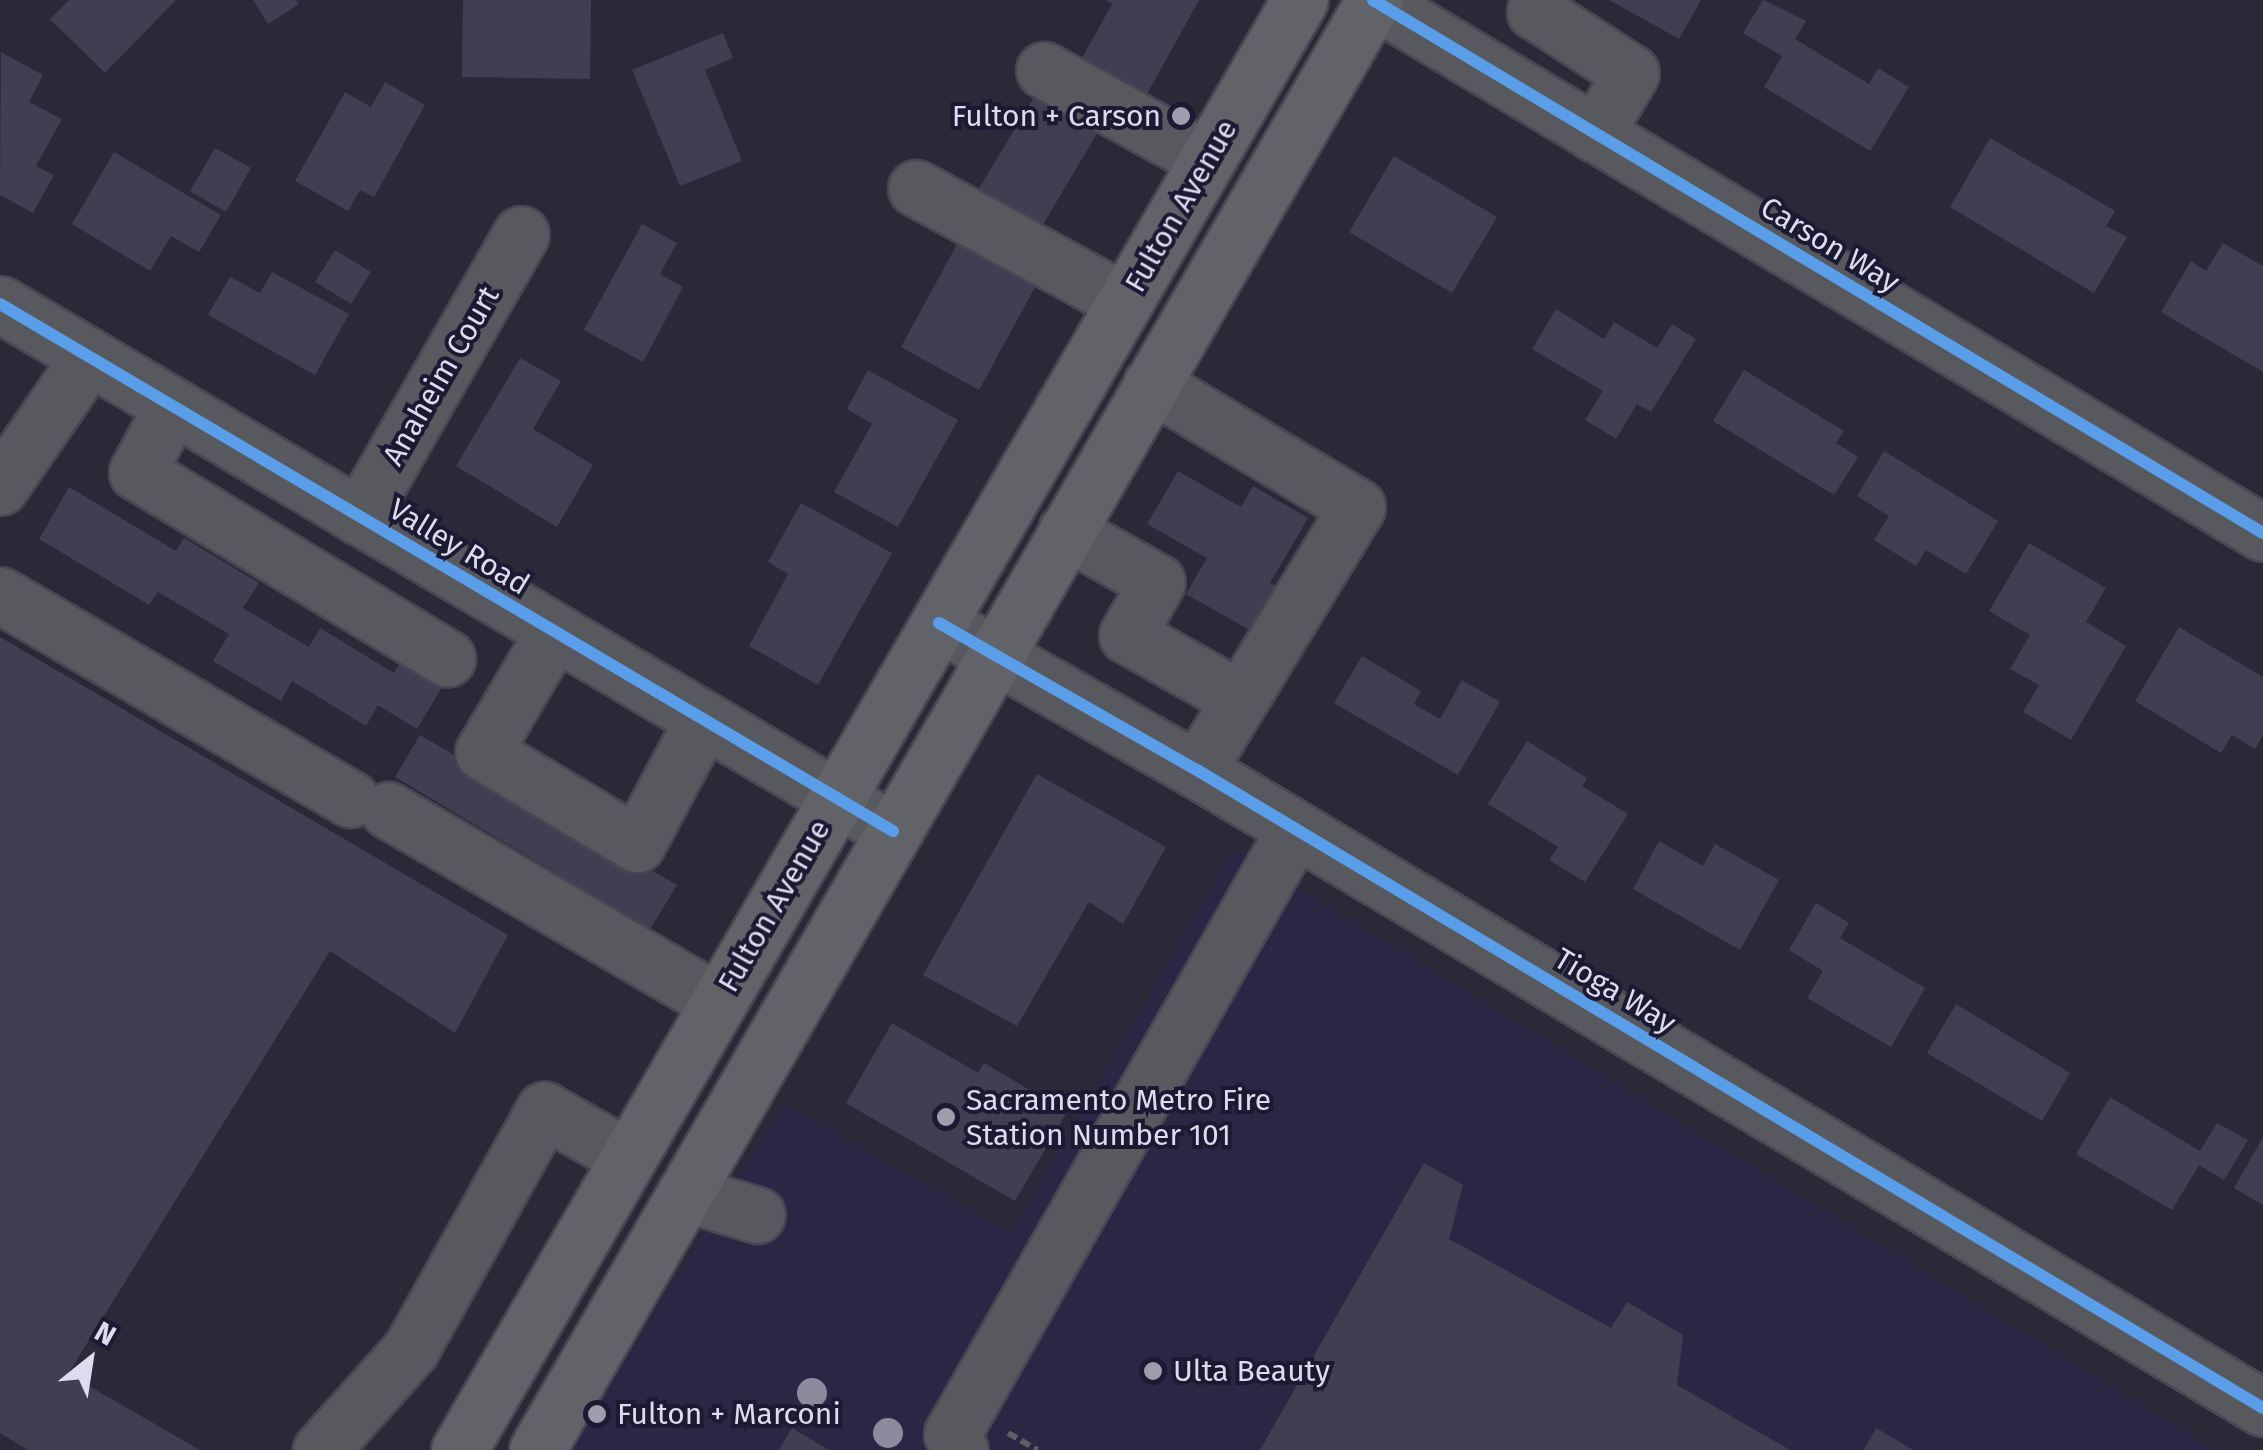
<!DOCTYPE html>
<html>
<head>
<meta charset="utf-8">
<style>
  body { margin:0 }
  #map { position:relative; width:2263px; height:1450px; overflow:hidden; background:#2a2937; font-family:"Fira Sans",sans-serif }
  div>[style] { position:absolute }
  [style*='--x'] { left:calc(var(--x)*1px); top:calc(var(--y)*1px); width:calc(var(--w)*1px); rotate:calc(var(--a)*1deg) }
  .built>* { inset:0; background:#2a2745 }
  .building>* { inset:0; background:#413e52 }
  .path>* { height:6px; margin-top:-3px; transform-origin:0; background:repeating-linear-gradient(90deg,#5e5e64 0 10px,transparent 0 15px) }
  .roads { filter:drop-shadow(2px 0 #474653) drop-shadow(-2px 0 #474653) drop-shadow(0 2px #474653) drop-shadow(0 -2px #474653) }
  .minor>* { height:55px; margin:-27.5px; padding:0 27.5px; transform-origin:27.5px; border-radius:27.5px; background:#58585f }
  .major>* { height:55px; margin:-27.5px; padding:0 27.5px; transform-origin:27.5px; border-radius:27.5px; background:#626269 }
  .cycleway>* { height:12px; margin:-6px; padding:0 6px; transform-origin:6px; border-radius:6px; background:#5a9eea }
  .trees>* { width:30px; height:30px; margin:-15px; border-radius:50%; background:#8c8b9d }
  .dots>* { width:28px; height:28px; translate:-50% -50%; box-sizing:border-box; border:5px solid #1c1932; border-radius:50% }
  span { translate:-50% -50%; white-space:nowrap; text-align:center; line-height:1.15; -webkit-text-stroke:8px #1c1932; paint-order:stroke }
  .poi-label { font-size:30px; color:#dddcee }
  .right { translate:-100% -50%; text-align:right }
  .left { translate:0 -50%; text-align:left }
  .street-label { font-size:30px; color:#dddcee }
  .north { position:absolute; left:40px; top:1310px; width:100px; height:100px; -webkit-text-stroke:8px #1c1932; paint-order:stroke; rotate:30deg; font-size:28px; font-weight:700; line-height:40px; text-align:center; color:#dddcee }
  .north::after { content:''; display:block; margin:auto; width:35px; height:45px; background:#dddcee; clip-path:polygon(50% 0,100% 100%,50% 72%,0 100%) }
</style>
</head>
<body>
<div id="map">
  <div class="built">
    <div style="clip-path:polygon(1234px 849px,2215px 1450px,570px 1450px,784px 1104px,1011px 1233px)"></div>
  </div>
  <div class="building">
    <div style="clip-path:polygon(69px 0,176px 0,105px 73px,50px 19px)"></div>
    <div style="clip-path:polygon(253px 0,296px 0,299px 4px,268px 24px)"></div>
    <div style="clip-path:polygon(463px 0,591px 0,590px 79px,462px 77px)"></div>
    <div style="clip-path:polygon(1106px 0,1199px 0,1141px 105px,1076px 69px,1112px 4px)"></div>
    <div style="clip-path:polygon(1609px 0,1701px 0,1679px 39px)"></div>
    <div style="clip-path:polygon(1763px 0,1806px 21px,1795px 39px,1869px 84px,1878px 68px,1909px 87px,1870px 151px,1764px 87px,1782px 56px,1743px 33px)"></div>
    <div style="clip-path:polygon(723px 33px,733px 58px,705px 70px,742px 161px,680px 186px,632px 70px)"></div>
    <div style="clip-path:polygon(1px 52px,43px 75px,29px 102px,62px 119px,36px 166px,54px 175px,33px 213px,0 195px)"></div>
    <div style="clip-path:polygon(385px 82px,425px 105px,374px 197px,360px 190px,348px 211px,295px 181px,345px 92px,371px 107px)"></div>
    <div style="clip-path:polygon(1036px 94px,1098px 132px,1035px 238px,972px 200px)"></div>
    <div style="clip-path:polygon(1990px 138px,2115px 211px,2106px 226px,2127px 237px,2094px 293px,1950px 207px)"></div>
    <div style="clip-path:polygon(215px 148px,251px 168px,226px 212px,190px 191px)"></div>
    <div style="clip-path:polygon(114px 152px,221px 215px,199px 252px,171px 236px,150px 271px,72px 224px)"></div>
    <div style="clip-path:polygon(1394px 156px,1497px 217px,1452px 293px,1349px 232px)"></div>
    <div style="clip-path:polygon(642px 224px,677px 243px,660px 274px,683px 287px,643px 362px,584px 330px)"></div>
    <div style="clip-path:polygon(962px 235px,1040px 278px,979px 390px,901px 347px)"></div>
    <div style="clip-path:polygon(2223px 243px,2263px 266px,2263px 372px,2161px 312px,2191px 261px,2206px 271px)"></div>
    <div style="clip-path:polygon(335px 250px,371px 272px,351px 304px,315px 282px)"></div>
    <div style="clip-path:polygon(272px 272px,349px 314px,315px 375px,208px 315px,230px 277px,260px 293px)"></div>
    <div style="clip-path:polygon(1556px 309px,1604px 339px,1614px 322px,1657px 348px,1672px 324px,1696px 339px,1651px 412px,1637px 404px,1616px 439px,1585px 420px,1603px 391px,1532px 349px)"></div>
    <div style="clip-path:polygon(520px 358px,561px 381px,533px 429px,593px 465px,557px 527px,456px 466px)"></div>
    <div style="clip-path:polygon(868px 370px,958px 420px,898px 527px,834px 492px,872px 424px,847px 409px)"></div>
    <div style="clip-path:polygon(1744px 370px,1844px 431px,1836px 443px,1858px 457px,1834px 495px,1713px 421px)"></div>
    <div style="clip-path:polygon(1884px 451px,1998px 521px,1966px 574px,1926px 550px,1916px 566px,1874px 540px,1889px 516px,1857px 496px)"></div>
    <div style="clip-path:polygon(1178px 471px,1241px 507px,1253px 486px,1308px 518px,1270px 583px,1287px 593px,1262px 637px,1186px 594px,1207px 558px,1147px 524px)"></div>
    <div style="clip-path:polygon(69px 487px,176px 551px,184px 538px,259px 583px,243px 608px,309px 647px,320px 628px,394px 673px,405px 654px,447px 679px,417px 729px,378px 705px,366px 726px,292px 681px,281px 701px,213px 661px,229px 634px,158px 592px,149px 605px,39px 539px)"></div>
    <div style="clip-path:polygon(801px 503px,892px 553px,818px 685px,749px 646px,788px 574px,768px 562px)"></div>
    <div style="clip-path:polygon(2029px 543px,2106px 588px,2086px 622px,2126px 646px,2071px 740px,2023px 712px,2039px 685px,2010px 669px,2030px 635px,1989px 611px)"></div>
    <div style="clip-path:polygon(2179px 627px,2263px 677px,2263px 735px,2255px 749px,2232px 735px,2221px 753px,2135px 701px)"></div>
    <div style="clip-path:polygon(0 637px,508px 935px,455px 1033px,330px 951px,68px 1374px,200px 1450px,28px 1450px,0 1433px)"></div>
    <div style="clip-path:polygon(1362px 656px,1421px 691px,1414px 704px,1440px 719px,1462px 680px,1500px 702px,1458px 775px,1334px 703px)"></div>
    <div style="clip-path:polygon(420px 735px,677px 885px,643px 941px,548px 883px,553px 871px,395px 777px)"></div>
    <div style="clip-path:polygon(1527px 741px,1587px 778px,1582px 786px,1628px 814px,1585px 882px,1549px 860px,1558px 847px,1488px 804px)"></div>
    <div style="clip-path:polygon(1037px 774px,1166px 847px,1123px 924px,1089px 902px,1017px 1026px,923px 975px)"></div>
    <div style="clip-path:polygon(1659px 841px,1703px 866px,1715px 844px,1779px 880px,1740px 950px,1633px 889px)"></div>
    <div style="clip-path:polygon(1816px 903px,1849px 923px,1840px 938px,1925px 988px,1891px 1047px,1807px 998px,1823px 971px,1789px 950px)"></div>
    <div style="clip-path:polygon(1956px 1004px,2070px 1073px,2042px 1121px,1927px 1053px)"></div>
    <div style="clip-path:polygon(892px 1023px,978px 1073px,984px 1063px,1067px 1112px,1015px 1201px,846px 1103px)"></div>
    <div style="clip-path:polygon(2110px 1097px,2200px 1151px,2217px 1123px,2248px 1140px,2224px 1180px,2199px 1165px,2172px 1210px,2076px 1154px)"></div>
    <div style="clip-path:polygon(2263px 1137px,2263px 1205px,2234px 1188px)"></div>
    <div style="clip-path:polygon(1424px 1163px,1463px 1185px,1449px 1239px,1611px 1328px,1627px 1302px,1683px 1335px,1677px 1385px,1790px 1450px,1260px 1450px)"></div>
    <div style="clip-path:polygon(792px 1428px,829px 1450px,779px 1450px)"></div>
    <div style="clip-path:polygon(1876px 1428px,1913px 1450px,1864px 1450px)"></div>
  </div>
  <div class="path">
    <div style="--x:1008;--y:1433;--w:34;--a:30"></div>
  </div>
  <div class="roads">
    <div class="minor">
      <div style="--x:1373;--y:0;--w:1037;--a:30.92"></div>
      <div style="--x:1541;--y:0;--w:13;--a:119"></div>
      <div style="--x:1535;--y:11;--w:114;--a:32.9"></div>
      <div style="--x:1631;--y:73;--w:71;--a:120.5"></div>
      <div style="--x:1044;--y:70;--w:186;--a:28.9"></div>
      <div style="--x:916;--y:188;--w:238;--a:28.6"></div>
      <div style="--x:0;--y:304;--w:1037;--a:30.55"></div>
      <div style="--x:1151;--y:384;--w:240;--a:30.8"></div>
      <div style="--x:1357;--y:507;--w:308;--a:121.3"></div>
      <div style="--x:172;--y:407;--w:74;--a:118.3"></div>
      <div style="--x:137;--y:472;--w:362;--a:31"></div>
      <div style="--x:0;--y:487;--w:158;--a:-55.6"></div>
      <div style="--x:359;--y:517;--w:326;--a:-60.2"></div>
      <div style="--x:1066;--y:531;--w:104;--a:29.3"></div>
      <div style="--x:1157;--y:582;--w:61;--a:119.5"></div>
      <div style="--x:1127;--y:635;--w:130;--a:29.5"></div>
      <div style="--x:0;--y:595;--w:406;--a:30.2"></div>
      <div style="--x:939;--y:623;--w:297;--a:29.7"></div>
      <div style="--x:1197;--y:770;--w:1242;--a:30.9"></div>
      <div style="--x:554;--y:632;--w:139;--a:120.6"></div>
      <div style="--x:483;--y:752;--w:179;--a:30.9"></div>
      <div style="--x:637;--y:844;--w:140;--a:-62"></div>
      <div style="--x:388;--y:810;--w:382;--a:30.2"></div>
      <div style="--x:685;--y:1193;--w:75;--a:17"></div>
      <div style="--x:321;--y:1450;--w:135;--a:-48.3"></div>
      <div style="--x:411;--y:1349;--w:274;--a:-60.9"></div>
      <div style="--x:544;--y:1110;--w:95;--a:29.5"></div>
      <div style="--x:960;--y:1450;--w:18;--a:-117"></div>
      <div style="--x:952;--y:1434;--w:695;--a:-60.45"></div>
    </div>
    <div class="major">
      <div style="--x:459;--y:1450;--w:1676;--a:-59.89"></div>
      <div style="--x:537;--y:1450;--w:1674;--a:-60"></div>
    </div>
  </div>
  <div class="cycleway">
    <div style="--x:1373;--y:0;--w:1037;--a:30.92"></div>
    <div style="--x:0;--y:304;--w:1037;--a:30.55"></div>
    <div style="--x:939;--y:623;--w:297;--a:29.7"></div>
    <div style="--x:1197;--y:770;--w:1242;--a:30.9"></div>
  </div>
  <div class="trees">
    <div style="left:812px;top:1393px"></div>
    <div style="left:888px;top:1433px"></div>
  </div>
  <div class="dots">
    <div style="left:1181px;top:116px;background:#9e9dae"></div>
    <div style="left:946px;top:1117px;background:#9e9dae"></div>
    <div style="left:1153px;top:1371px;background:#9e9dae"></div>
    <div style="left:597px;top:1414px;background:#9e9dae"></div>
  </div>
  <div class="poi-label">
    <span class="right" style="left:1161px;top:116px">Fulton + Carson</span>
    <span class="left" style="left:966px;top:1117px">Sacramento Metro Fire<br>Station Number 101</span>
    <span class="left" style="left:1173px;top:1371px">Ulta Beauty</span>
    <span class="left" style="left:617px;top:1414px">Fulton + Marconi</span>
  </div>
  <div class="street-label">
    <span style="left:1181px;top:206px;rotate:-60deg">Fulton Avenue</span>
    <span style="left:1830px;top:245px;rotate:31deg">Carson Way</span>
    <span style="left:441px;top:376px;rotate:-60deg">Anaheim Court</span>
    <span style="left:459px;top:547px;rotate:31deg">Valley Road</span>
    <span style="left:774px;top:906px;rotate:-60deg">Fulton Avenue</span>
    <span style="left:1615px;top:991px;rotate:31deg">Tioga Way</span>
  </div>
  <div class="north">N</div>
</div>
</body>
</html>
